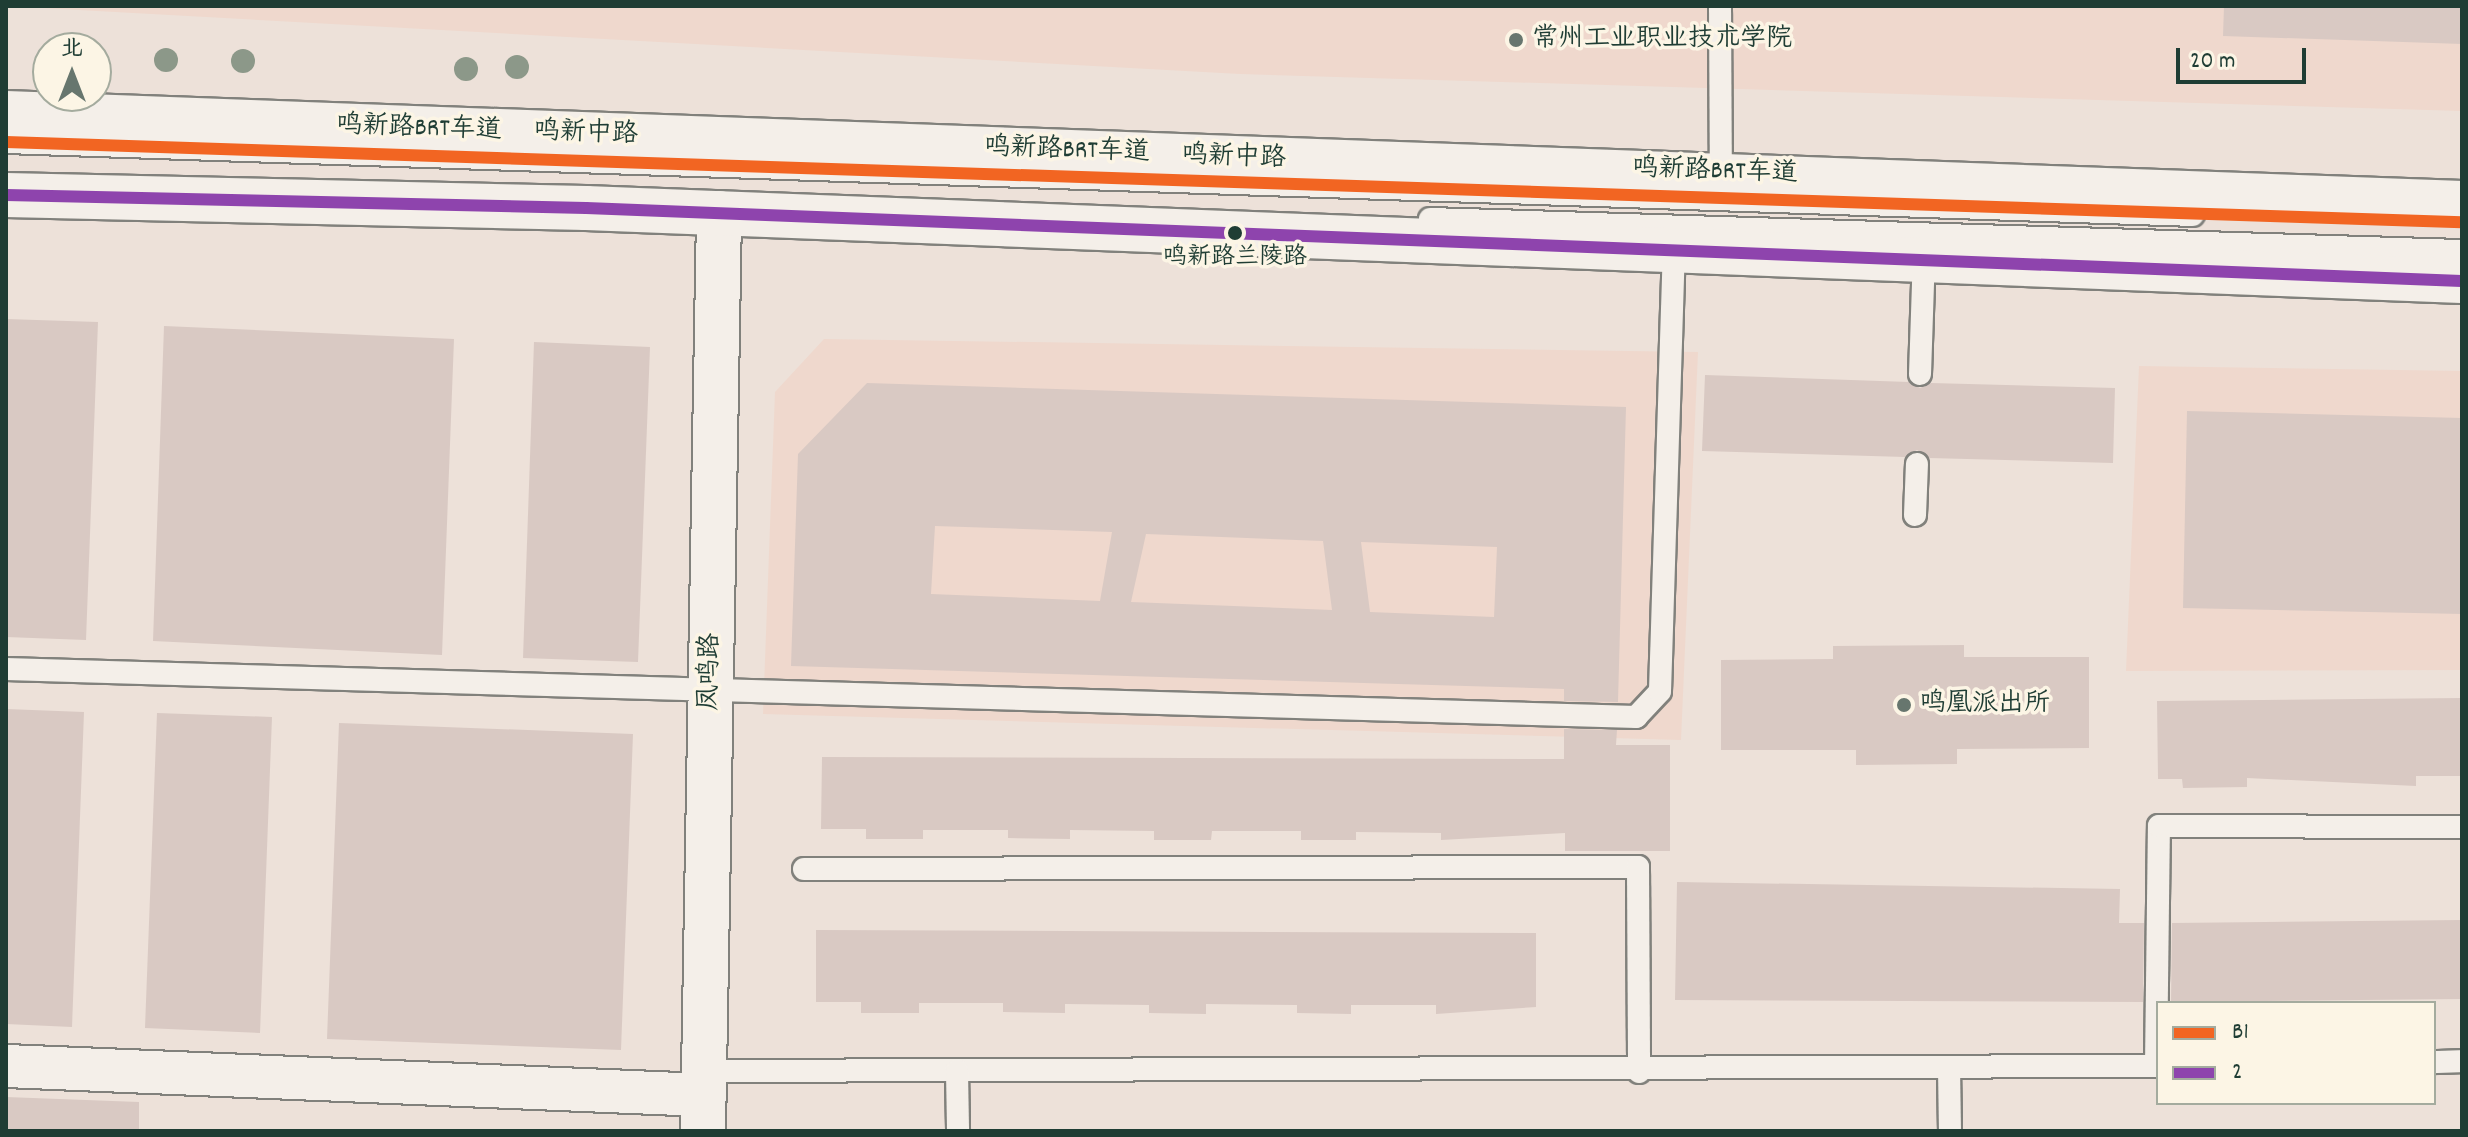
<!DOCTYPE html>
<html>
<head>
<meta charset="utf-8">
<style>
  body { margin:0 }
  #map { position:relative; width:2468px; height:1137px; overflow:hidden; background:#ede1d9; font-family:Dekko,"LXGW WenKai TC",sans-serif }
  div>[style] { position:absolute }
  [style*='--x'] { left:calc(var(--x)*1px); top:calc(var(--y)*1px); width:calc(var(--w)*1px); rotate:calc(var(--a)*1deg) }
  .built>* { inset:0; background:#efd8cd }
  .building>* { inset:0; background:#d9c9c3 }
  .roads { filter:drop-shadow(2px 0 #81817c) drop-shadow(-2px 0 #81817c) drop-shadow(0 2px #81817c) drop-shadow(0 -2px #81817c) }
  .service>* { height:22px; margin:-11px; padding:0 11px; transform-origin:11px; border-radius:11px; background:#f4efe9 }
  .minor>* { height:42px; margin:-21px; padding:0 21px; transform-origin:21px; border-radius:21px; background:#f4efe9 }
  .tertiary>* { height:44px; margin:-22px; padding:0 22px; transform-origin:22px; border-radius:22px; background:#f4efe9 }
  .secondary>* { height:44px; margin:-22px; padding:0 22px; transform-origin:22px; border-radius:22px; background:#f4efe9 }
  .bus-1>* { height:12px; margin:-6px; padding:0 6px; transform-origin:6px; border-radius:6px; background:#f26522 }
  .bus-2>* { height:12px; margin:-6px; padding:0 6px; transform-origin:6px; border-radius:6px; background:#8e44ad }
  .trees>* { width:24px; height:24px; margin:-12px; border-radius:50%; background:#8c9889 }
  .dots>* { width:22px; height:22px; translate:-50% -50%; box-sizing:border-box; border:4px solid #fcf5e5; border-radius:50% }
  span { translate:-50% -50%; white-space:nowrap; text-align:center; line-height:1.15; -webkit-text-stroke:7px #fcf5e5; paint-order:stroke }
  .bus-label { font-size:24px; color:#1f3d34 }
  .poi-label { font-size:26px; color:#1f3d34 }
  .left { translate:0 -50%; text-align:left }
  .street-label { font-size:26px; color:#1f3d34 }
  .frame { position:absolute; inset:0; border:8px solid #1f3d34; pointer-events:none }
  .legend { position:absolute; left:2156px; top:1001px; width:280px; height:104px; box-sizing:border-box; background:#fcf5e5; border:2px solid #a4ab9e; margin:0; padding:10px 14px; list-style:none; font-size:24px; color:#1f3d34 }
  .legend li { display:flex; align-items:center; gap:16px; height:40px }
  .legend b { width:40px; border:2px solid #a4ab9e }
  .north { position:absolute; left:32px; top:32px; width:80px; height:80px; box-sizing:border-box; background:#fcf5e5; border:2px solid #a4ab9e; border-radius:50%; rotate:0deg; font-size:22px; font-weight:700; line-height:32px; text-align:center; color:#1f3d34 }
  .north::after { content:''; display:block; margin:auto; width:28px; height:36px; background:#67766e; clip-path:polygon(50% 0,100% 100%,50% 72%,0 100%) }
  .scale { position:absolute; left:2176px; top:48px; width:130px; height:36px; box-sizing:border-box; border:4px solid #1f3d34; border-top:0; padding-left:10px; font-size:24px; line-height:28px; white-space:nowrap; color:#1f3d34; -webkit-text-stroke:6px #fcf5e5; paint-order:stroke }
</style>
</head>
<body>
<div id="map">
  <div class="built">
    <div style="clip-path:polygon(6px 6px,2462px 6px,2462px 111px,1240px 74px)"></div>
    <div style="clip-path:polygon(824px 339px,1698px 352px,1681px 740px,763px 714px,775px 392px)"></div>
    <div style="clip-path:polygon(2139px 366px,2462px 371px,2462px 670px,2126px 671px)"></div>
  </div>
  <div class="building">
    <div style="clip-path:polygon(2224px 6px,2462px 6px,2462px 44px,2223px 36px)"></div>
    <div style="clip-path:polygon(6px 319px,98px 322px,86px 640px,6px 637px)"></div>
    <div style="clip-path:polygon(164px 326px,454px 339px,442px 655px,153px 641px)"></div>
    <div style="clip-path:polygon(534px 342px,650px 347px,638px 662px,523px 658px)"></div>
    <div style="clip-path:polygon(1705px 375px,1909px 382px,1920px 388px,1931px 383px,2115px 388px,2113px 463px,1929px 458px,1917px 450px,1905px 457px,1702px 451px)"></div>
    <div style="clip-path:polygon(evenodd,867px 383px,1626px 407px,1618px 702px,1564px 701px,1564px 689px,791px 666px,798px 454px,867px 383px,935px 526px,1112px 532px,1100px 601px,931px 594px,935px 526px,867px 383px,1146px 534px,1323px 541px,1332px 610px,1131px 602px,1146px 534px,867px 383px,1361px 542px,1497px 547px,1494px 617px,1370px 612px,1361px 542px)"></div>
    <div style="clip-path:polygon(2187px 411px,2462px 418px,2462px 614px,2183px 608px)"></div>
    <div style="clip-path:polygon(1964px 645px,1964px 657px,2089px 657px,2089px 748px,1957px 749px,1957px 764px,1856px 765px,1856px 750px,1721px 750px,1721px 660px,1833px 659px,1833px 646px)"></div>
    <div style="clip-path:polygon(2462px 698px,2462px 776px,2416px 776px,2416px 786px,2247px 778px,2247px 787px,2183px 788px,2182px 779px,2158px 779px,2157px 701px)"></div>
    <div style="clip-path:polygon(6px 709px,84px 712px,72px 1027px,6px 1024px)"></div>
    <div style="clip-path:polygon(157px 713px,272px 717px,260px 1033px,145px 1028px)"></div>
    <div style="clip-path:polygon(339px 723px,633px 734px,621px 1050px,327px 1039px)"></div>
    <div style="clip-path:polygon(1564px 729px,1617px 730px,1616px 745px,1670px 745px,1670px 851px,1565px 851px,1565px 833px,1441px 840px,1441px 833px,1356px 832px,1356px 840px,1301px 840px,1301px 831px,1212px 831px,1211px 840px,1154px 840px,1154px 831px,1070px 830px,1070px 839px,1008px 838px,1008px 830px,923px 830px,923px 839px,866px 839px,866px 829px,821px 829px,822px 757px,1564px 759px)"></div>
    <div style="clip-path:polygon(1677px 882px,2120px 889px,2119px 923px,2144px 923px,2143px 1002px,1675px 1000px)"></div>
    <div style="clip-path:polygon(2462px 920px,2462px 999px,2171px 1002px,2172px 923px)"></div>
    <div style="clip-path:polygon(816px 930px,1536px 933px,1536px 1007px,1436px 1014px,1436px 1005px,1351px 1005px,1351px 1014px,1297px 1013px,1297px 1005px,1206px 1004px,1206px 1014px,1149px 1013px,1149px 1005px,1065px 1004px,1065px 1013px,1003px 1012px,1003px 1003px,919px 1003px,919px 1013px,861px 1013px,861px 1002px,816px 1002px)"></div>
    <div style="clip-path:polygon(6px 1097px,139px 1102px,139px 1131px,6px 1131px)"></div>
  </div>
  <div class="roads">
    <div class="service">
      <div style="--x:1720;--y:6;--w:170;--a:89.7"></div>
      <div style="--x:6;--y:142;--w:2188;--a:1.91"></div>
      <div style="--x:1430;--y:219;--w:1032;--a:1.78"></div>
      <div style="--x:1920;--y:374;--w:122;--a:-88.1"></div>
      <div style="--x:1915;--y:515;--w:51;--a:-87.8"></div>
      <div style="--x:6;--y:669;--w:1631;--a:1.69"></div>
      <div style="--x:1636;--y:717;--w:35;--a:-47"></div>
      <div style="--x:1660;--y:691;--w:439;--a:-88.2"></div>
      <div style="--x:804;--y:869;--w:834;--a:-0.14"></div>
      <div style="--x:1638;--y:867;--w:205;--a:89.7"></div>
      <div style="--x:2434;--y:1062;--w:28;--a:-2"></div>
      <div style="--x:2156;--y:1066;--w:240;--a:-89.3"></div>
      <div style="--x:2159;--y:826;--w:303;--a:0.2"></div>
      <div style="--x:1949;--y:1068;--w:63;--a:89.1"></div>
      <div style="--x:705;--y:1071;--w:1453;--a:-0.2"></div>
      <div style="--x:957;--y:1071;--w:60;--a:89"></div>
    </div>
    <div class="minor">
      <div style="--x:6;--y:1066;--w:699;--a:2.38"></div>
    </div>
    <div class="tertiary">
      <div style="--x:703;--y:1131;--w:918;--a:-89"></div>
    </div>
    <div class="secondary">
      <div style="--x:6;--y:113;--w:2458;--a:2.1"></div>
      <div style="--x:6;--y:195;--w:580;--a:1.28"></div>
      <div style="--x:586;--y:208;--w:1877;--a:2.23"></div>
    </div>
  </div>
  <div class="bus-1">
    <div style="--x:6;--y:142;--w:2457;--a:1.87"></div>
  </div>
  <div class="bus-2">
    <div style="--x:6;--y:195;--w:580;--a:1.28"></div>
    <div style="--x:586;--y:208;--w:1877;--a:2.23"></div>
  </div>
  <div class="trees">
    <div style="left:166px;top:60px"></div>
    <div style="left:243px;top:61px"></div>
    <div style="left:517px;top:67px"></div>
    <div style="left:466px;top:69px"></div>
  </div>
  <div class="dots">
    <div style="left:1516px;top:40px;background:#67766e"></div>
    <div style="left:1235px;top:233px;background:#1f3d34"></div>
    <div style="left:1904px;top:705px;background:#67766e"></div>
  </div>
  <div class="bus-label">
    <span style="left:1235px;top:259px">鸣新路兰陵路</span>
  </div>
  <div class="poi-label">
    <span class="left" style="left:1532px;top:40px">常州工业职业技术学院</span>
    <span class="left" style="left:1920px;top:705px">鸣凰派出所</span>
  </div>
  <div class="street-label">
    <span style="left:419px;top:129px;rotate:2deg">鸣新路BRT车道</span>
    <span style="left:586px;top:134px;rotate:2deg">鸣新中路</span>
    <span style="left:1067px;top:151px;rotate:2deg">鸣新路BRT车道</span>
    <span style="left:1234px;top:158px;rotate:2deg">鸣新中路</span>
    <span style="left:1715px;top:172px;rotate:2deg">鸣新路BRT车道</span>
    <span style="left:711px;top:672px;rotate:-89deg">凤鸣路</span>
  </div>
  <div class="frame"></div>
  <ul class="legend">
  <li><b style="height:10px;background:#f26522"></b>B1</li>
  <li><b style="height:10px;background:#8e44ad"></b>2</li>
  </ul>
  <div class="north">北</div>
  <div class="scale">20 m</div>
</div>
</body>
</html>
